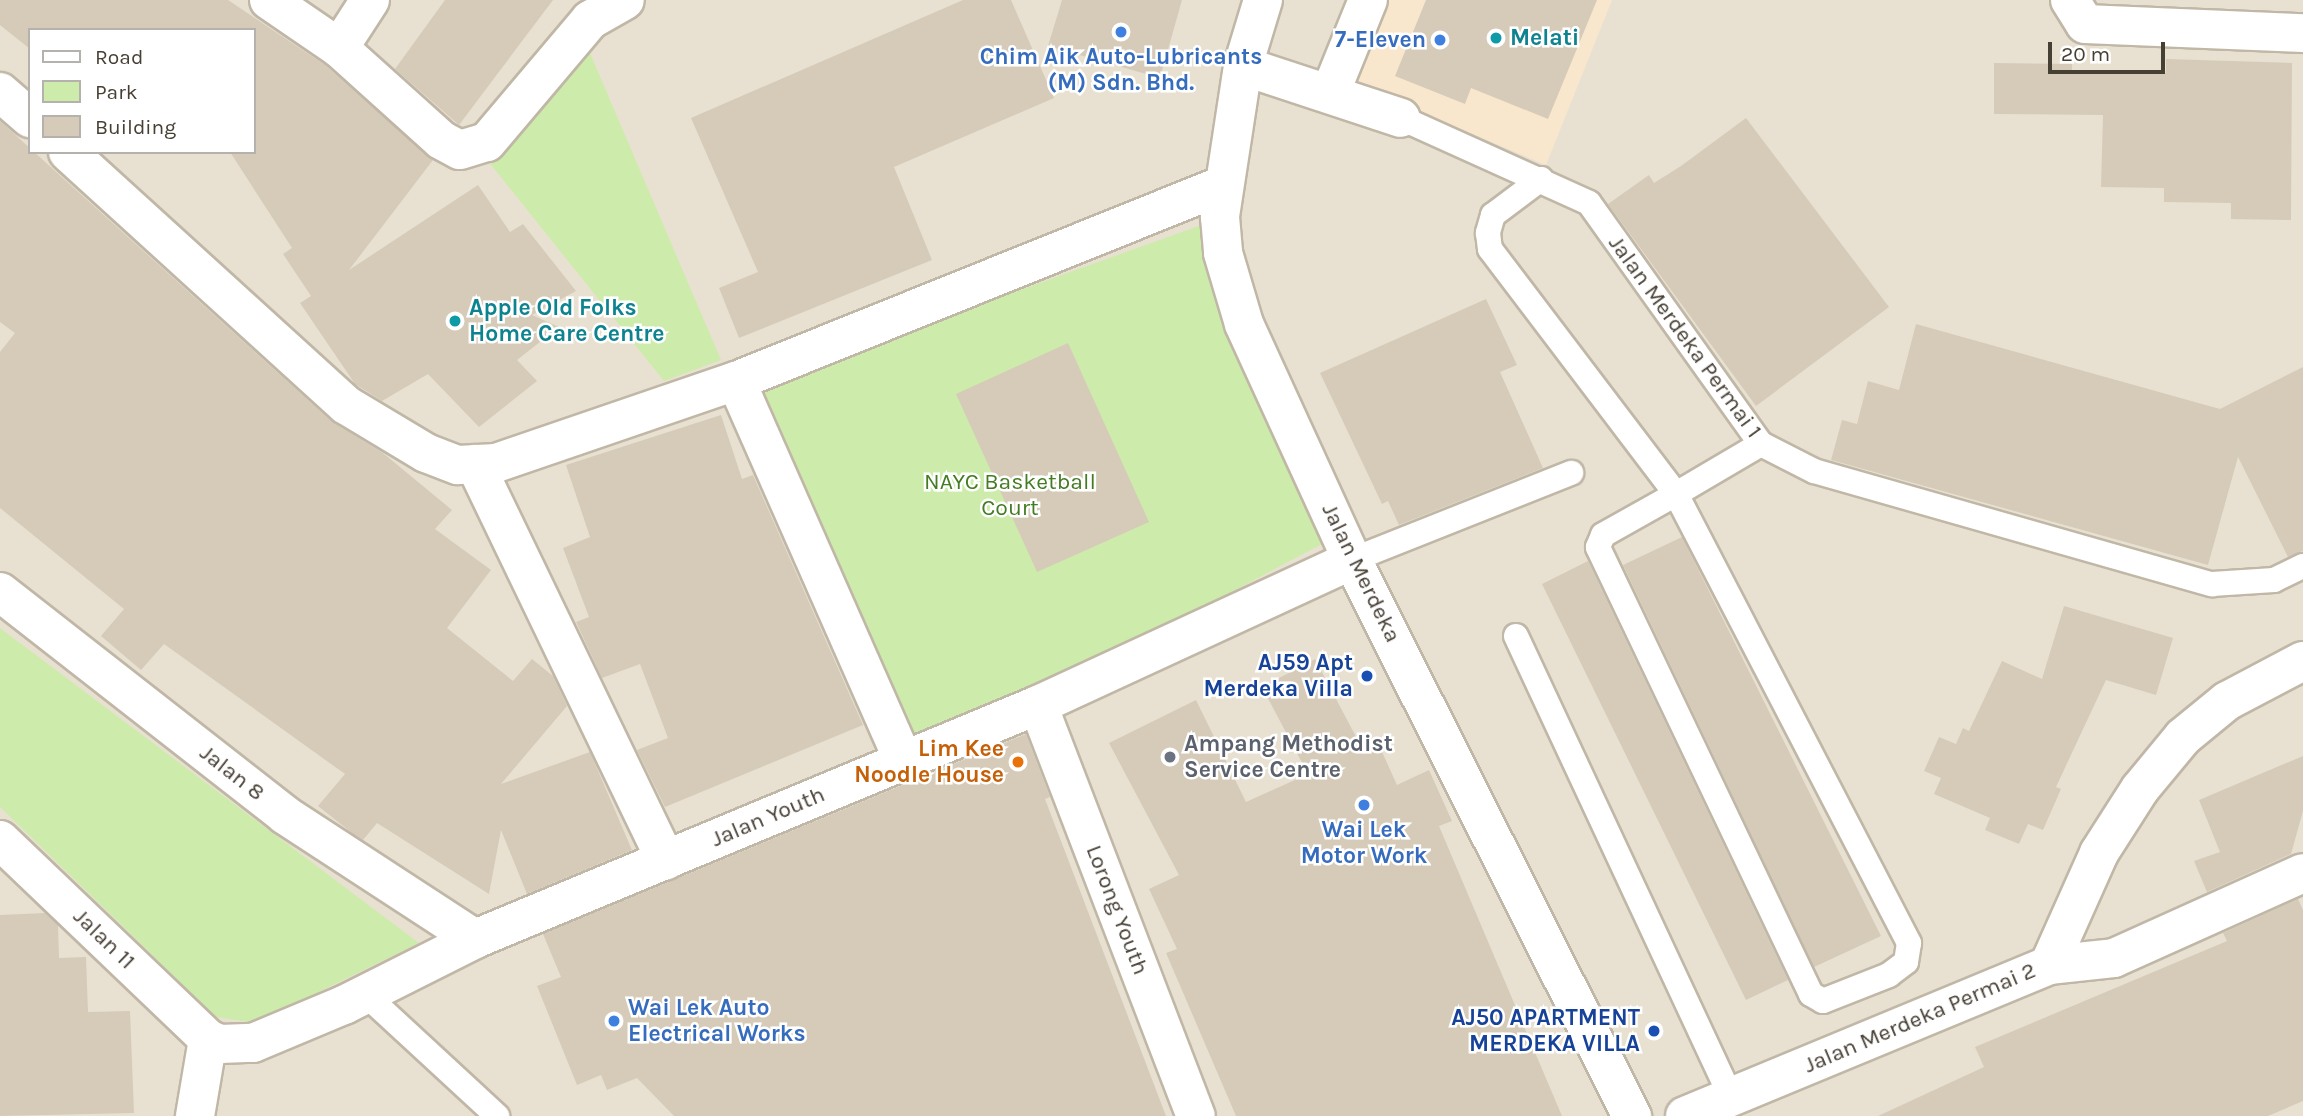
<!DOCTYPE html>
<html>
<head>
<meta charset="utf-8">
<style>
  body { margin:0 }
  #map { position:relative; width:2303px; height:1116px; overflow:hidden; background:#f4efe4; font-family:Karla,sans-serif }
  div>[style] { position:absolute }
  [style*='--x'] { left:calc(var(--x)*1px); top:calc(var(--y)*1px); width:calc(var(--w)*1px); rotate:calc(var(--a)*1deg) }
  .residential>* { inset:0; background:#e8e1d2 }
  .commercial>* { inset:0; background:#f8e6cd }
  .green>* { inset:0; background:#cdebaa }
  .building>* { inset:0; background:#d6cbb9 }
  .roads { filter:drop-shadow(2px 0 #c0b7a6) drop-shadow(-2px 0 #c0b7a6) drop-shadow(0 2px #c0b7a6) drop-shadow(0 -2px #c0b7a6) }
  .service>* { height:24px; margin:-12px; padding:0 12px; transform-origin:12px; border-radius:12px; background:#fff }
  .minor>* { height:38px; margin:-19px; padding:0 19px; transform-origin:19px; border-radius:19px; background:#fff }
  .tertiary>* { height:38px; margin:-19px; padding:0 19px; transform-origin:19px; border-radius:19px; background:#fff }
  .dots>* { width:19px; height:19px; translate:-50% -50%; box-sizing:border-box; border:4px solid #fff; border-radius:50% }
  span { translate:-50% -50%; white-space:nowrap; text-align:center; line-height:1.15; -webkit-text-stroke:5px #fff; paint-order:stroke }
  .culture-label { font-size:23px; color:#0d838f; font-weight:700 }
  .left { translate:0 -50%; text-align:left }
  .shop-label { font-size:23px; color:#366cbe; font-weight:700 }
  .right { translate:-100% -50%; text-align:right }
  .street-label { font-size:23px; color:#463f34 }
  .park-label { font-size:23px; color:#447c23 }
  .transit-label { font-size:23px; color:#164399; font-weight:700 }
  .worship-label { font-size:23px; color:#5b616d; font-weight:700 }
  .food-label { font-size:23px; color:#c56008; font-weight:700 }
  .legend { position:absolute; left:28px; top:28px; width:228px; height:126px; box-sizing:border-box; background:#fff; border:2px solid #b5b2ae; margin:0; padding:9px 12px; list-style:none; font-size:21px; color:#463f34 }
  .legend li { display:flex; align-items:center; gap:14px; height:35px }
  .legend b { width:35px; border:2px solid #b5b2ae }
  .scale { position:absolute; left:2048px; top:42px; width:117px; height:32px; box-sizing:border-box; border:4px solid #463f34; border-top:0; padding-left:9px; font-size:21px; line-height:24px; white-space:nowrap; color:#463f34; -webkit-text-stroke:5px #fff; paint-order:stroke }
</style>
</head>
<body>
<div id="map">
  <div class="residential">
    <div style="clip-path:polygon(evenodd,0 0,2303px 0,2303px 1116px,0 1116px,0 0,30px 30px,254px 30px,254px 152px,30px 152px,30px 30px)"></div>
  </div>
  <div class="commercial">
    <div style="clip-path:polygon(1385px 0,1612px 0,1546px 165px,1351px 83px)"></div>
  </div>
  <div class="green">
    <div style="clip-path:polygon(584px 39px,721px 360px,664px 381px,488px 161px)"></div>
    <div style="clip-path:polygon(1207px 223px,1237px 330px,1322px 544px,1042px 692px,913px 744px,755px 385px)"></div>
    <div style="clip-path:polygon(0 628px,419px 943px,255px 1023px,216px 1017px,0 807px)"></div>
  </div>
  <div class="building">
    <div style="clip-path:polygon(0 0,228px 0,325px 65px,433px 160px,349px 270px,478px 185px,510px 232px,523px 224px,576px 291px,532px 315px,559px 327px,517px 360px,537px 381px,479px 427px,428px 374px,382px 401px,355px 384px,300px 303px,311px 296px,283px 254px,292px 248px,230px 152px,254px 152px,254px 30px,30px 30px,30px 49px,0 25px)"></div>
    <div style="clip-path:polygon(445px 0,553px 0,459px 125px,395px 69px)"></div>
    <div style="clip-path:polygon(963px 0,1011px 0,1054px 98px,894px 167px,932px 260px,739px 338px,719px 288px,758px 272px,691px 118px)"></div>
    <div style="clip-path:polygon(1062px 0,1182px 0,1160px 78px,1048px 46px)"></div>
    <div style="clip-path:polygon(1426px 0,1597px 0,1548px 119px,1471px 88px,1465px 104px,1395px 76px)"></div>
    <div style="clip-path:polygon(2166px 59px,2292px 63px,2291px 220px,2231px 219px,2231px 203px,2164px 202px,2164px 188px,2101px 187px,2103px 115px,1994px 114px,1994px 63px,2072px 64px,2072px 71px,2166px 73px)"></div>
    <div style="clip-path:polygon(1746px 118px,1889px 307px,1756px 406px,1608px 204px,1649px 175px,1654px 183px,1681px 166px)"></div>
    <div style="clip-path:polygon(0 121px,331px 421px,383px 453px,452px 510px,435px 529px,491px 570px,447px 628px,513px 681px,532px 659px,553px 676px,567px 706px,501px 784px,590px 752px,632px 850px,527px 894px,501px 830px,489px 894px,377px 823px,363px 840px,352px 833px,318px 806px,345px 774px,164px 644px,141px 670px,101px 636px,124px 609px,0 508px,0 352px,15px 333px,0 322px)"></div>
    <div style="clip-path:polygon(1486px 299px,1517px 365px,1500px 372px,1543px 468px,1399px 525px,1388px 501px,1382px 504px,1320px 373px)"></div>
    <div style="clip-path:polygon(1916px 324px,2220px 409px,2303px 367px,2303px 551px,2288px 557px,2238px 457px,2208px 565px,1831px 460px,1842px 420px,1857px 424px,1868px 381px,1899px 390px)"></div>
    <div style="clip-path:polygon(1068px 343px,1149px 522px,1037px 572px,956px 394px)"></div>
    <div style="clip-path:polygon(721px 415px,742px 479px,753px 475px,863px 725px,665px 807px,637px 750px,668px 738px,640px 664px,602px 678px,576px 622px,589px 617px,563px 548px,590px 537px,566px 465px)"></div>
    <div style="clip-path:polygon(1682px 537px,1881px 936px,1814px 967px,1623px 565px)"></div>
    <div style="clip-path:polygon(1588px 561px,1788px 980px,1746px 1000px,1542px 584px)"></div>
    <div style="clip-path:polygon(2064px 606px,2173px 638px,2156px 695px,2106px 680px,2056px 787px,2061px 789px,2043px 830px,2028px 824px,2019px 844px,1985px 830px,1990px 818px,1934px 794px,1941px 778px,1924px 771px,1939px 737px,1956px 744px,1963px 728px,1969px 731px,2002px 661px,2042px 679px)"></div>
    <div style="clip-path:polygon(1315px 659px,1363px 750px,1378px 743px,1397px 785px,1429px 770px,1452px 821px,1439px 826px,1562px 1116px,1236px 1116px,1166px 953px,1177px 949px,1149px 889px,1179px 875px,1109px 743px,1196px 700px,1246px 802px,1308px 774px,1262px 687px)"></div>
    <div style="clip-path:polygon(1026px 734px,1050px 797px,1045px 799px,1166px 1116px,674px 1116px,637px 1078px,607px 1090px,601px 1075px,577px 1085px,537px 986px,561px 977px,543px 934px)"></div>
    <div style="clip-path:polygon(2303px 756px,2303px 811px,2291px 854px,2207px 892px,2194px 861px,2220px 852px,2199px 800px)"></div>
    <div style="clip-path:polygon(2298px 899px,2303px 910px,2303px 1101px,2268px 1116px,1878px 1116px,1984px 1067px,1975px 1047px,2227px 941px,2223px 933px)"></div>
    <div style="clip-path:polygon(45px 913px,58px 925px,59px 958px,86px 957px,88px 1012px,130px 1011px,134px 1113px,0 1116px,0 915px)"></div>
  </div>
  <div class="roads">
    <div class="service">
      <div style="--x:1401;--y:118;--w:206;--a:24.3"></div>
      <div style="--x:1589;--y:203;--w:296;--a:54.5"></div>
      <div style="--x:1761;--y:444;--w:59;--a:27"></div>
      <div style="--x:1814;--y:471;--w:414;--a:15.9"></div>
      <div style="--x:2212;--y:584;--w:62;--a:-3.7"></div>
      <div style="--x:2274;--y:580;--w:32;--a:-26"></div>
      <div style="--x:1541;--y:179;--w:60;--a:143.1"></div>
      <div style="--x:1493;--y:215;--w:19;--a:106"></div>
      <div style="--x:1488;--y:233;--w:16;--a:83"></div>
      <div style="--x:1490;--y:249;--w:308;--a:52.8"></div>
      <div style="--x:1676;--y:494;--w:506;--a:62.57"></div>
      <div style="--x:1909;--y:943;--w:19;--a:99"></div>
      <div style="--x:1906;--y:962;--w:21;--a:143"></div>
      <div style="--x:1889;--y:975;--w:71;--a:158.5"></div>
      <div style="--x:1823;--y:1001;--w:14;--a:-150"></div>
      <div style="--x:1811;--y:994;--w:495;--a:-115.5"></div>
      <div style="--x:1598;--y:547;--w:13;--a:-67"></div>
      <div style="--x:1603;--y:535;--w:84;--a:-29.3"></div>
      <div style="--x:1676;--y:494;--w:99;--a:-30.5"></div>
      <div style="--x:1352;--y:560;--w:236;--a:-21.7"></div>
      <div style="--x:1516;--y:636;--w:509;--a:65"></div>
      <div style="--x:365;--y:994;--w:180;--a:42.7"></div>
    </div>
    <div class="minor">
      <div style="--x:269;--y:0;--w:85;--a:34.4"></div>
      <div style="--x:339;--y:48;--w:137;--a:42"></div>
      <div style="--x:441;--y:140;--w:21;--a:28"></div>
      <div style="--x:460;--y:150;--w:28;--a:-17"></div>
      <div style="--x:487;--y:142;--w:160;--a:-49.8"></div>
      <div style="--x:590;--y:20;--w:40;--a:-29.7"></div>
      <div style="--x:2070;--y:0;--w:28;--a:58"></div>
      <div style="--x:2085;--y:24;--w:218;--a:2.4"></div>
      <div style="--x:339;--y:48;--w:57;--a:-57.1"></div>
      <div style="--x:1243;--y:66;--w:166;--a:18.2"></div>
      <div style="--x:1331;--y:91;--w:98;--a:-67.9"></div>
      <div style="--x:0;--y:92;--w:40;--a:41"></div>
      <div style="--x:68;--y:152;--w:376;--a:42.3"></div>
      <div style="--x:346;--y:405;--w:93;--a:31"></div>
      <div style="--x:426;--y:453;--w:34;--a:21"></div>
      <div style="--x:458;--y:465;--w:38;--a:-3"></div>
      <div style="--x:496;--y:463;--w:254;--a:-18.9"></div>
      <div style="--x:736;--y:381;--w:525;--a:-21.92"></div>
      <div style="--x:736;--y:381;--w:414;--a:66.2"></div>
      <div style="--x:475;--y:464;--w:440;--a:64.3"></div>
      <div style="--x:0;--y:592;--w:362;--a:38"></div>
      <div style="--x:285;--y:815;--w:227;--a:33.1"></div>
      <div style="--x:1038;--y:705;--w:440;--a:69"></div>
      <div style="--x:0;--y:840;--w:288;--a:43.7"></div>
      <div style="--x:208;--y:1039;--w:13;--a:23"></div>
      <div style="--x:220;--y:1044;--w:33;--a:-2"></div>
      <div style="--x:253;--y:1043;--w:99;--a:-22.7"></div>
      <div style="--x:344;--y:1005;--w:147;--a:-26.7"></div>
      <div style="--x:475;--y:939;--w:610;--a:-22.57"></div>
      <div style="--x:1038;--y:705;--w:346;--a:-24.8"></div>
      <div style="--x:2049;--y:965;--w:65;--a:-6.1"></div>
      <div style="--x:2114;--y:958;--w:207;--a:-24.2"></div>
      <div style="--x:195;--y:1116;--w:78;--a:-80.4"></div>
      <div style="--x:1685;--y:1116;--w:394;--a:-22.5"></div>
      <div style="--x:2049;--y:965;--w:123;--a:-65.9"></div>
      <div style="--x:2099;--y:853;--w:76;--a:-57.4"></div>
      <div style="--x:2140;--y:789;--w:67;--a:-50.4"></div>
      <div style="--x:2183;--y:737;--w:57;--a:-39.3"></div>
      <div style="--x:2227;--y:701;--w:86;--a:-27.8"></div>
    </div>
    <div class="tertiary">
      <div style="--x:1263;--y:0;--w:69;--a:106.9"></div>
      <div style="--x:1243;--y:66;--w:153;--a:98.7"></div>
      <div style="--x:1220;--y:217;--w:36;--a:85"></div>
      <div style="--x:1223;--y:253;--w:74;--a:73.5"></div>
      <div style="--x:1244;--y:324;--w:260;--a:65.4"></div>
      <div style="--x:1352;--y:560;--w:623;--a:63.27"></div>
    </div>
  </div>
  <div class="dots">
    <div style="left:1121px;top:32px;background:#3f7fe0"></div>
    <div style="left:1496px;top:38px;background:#0f9aa8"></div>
    <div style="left:1440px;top:40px;background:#3f7fe0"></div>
    <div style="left:455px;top:321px;background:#0f9aa8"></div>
    <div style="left:1367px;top:676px;background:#1a4fb4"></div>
    <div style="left:1170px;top:757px;background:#6b7280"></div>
    <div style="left:1018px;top:762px;background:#e8710a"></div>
    <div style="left:1364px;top:805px;background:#3f7fe0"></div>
    <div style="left:614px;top:1021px;background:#3f7fe0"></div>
    <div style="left:1654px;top:1031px;background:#1a4fb4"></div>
  </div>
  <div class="culture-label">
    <span class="left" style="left:1510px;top:38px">Melati</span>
    <span class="left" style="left:469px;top:321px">Apple Old Folks<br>Home Care Centre</span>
  </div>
  <div class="shop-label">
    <span class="right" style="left:1426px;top:40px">7-Eleven</span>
    <span style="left:1121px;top:70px">Chim Aik Auto-Lubricants<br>(M) Sdn. Bhd.</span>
    <span style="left:1364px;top:843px">Wai Lek<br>Motor Work</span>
    <span class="left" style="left:628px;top:1021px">Wai Lek Auto<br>Electrical Works</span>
  </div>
  <div class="street-label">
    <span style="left:1685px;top:337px;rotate:54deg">Jalan Merdeka Permai 1</span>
    <span style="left:1361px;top:573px;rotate:64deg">Jalan Merdeka</span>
    <span style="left:232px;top:773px;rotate:38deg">Jalan 8</span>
    <span style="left:768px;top:817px;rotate:-23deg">Jalan Youth</span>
    <span style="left:1117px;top:910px;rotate:69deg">Lorong Youth</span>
    <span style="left:104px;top:939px;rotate:44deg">Jalan 11</span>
    <span style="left:1920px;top:1018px;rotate:-23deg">Jalan Merdeka Permai 2</span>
  </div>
  <div class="park-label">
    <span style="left:1010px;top:495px">NAYC Basketball<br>Court</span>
  </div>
  <div class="transit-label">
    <span class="right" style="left:1353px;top:676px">AJ59 Apt<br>Merdeka Villa</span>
    <span class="right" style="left:1640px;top:1031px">AJ50 APARTMENT<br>MERDEKA VILLA</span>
  </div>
  <div class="worship-label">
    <span class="left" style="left:1184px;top:757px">Ampang Methodist<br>Service Centre</span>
  </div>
  <div class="food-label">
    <span class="right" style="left:1004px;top:762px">Lim Kee<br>Noodle House</span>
  </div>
  <ul class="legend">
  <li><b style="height:9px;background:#fff"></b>Road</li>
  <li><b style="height:19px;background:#cdebaa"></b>Park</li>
  <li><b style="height:19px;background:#d6cbb9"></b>Building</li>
  </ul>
  <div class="scale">20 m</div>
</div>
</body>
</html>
